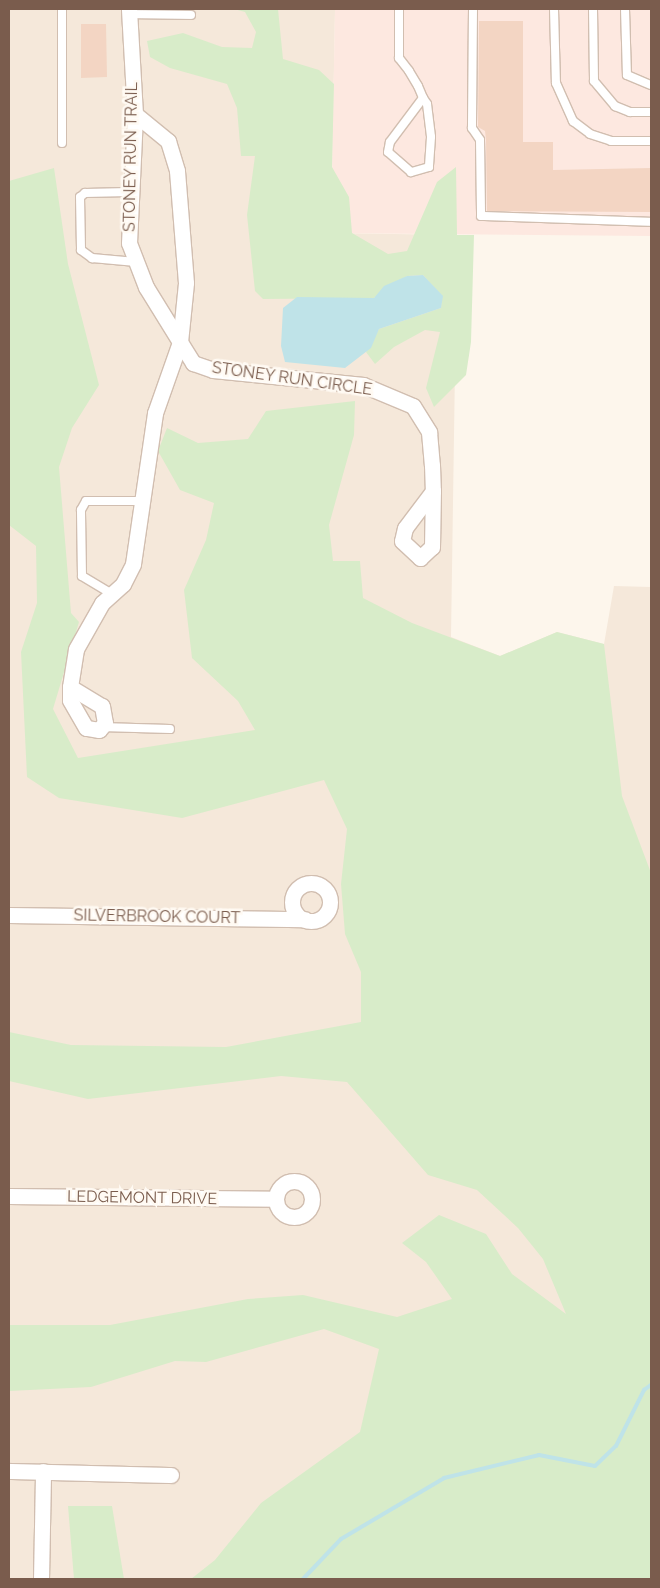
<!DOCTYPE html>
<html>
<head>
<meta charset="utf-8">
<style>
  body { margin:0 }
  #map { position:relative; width:660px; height:1588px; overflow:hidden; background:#fdf6ec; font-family:Raleway,sans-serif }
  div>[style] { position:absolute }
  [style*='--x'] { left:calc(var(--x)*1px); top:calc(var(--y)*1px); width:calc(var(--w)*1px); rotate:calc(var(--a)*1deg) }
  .residential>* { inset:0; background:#f5e8da }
  .commercial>* { inset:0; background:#fde8e0 }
  .green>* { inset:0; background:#d8ecc9 }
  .water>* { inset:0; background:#bfe3e8 }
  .stream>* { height:4px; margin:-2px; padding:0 2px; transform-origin:2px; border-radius:2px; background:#bfe3e8 }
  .building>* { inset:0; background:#f3d5c3 }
  .roads { filter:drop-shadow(1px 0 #d1beb0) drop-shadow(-1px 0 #d1beb0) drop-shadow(0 1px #d1beb0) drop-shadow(0 -1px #d1beb0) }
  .service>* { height:8px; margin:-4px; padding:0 4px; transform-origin:4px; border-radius:4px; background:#fff }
  .minor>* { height:15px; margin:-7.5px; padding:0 7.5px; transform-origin:7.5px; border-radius:7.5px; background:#fff }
  .minor>.ring { margin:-7.5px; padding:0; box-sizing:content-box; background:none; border:15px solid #fff; border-radius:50% }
  span { translate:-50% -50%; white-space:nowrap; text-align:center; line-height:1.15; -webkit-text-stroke:5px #fffaf3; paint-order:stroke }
  .street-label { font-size:16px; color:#7a5c4d }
  .frame { position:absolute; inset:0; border:10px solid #7a5c4d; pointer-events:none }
</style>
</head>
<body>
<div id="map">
  <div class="residential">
    <div style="clip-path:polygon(9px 9px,335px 9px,331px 233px,457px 235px,451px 637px,500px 656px,557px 632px,604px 644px,614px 586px,651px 587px,651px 1579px,9px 1579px)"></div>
  </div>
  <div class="commercial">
    <div style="clip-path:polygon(335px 9px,651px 9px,651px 236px,331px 233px)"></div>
  </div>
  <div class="green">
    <div style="clip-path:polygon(234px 9px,278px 9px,283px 59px,319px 70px,334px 84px,332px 167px,349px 197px,352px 233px,388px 254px,407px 251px,437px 182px,456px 167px,457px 235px,474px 235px,471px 342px,466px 375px,434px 407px,426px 388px,440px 332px,425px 330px,394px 347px,375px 364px,366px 352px,379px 329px,441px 308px,442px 296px,423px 275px,407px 276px,374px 298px,263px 299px,255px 291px,247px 215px,255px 156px,241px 156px,237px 108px,227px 84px,170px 68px,150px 57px,147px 41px,183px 33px,222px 47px,252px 48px,256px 32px,245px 12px)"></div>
    <div style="clip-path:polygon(54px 168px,68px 264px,99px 385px,72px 428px,59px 467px,71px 613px,79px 622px,53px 709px,78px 758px,255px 730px,238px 701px,192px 658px,184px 590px,206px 540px,214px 503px,180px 490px,158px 451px,167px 428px,198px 443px,248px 439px,266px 411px,355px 401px,354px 435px,329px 525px,333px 561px,360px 561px,363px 598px,412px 623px,500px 656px,557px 632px,604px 644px,622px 796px,651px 873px,651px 1579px,191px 1579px,215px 1560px,261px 1503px,360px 1432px,379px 1349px,324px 1329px,206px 1362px,175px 1361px,91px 1387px,9px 1391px,9px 1325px,110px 1325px,248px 1299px,303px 1295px,397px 1317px,452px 1299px,426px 1262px,402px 1243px,439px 1215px,486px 1234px,512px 1274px,566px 1314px,543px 1259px,518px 1228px,477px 1190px,428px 1175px,347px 1082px,281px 1076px,88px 1099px,9px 1081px,9px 1032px,71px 1045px,226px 1047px,361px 1022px,361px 972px,345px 934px,341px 884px,347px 829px,324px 780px,182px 818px,59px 798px,27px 777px,21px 652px,37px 603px,36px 546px,9px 525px,9px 181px)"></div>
    <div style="clip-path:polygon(68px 1506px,112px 1506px,124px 1579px,74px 1579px)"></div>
  </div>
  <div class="water">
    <div style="clip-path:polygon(423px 275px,443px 296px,441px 308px,379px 329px,371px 348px,345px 368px,285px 362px,281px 346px,283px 308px,297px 297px,374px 298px,384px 286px,407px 276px)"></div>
  </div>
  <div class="stream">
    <div style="--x:303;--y:1579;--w:55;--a:-46.5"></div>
    <div style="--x:341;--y:1539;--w:120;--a:-30.6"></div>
    <div style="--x:444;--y:1478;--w:98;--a:-13.6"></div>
    <div style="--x:539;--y:1455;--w:57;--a:11.1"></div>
    <div style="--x:595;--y:1466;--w:29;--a:-44"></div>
    <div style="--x:616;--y:1446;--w:63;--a:-63.4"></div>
    <div style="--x:644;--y:1390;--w:9;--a:-36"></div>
  </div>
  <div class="building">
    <div style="clip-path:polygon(479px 21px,523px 21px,523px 142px,553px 142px,553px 170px,651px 168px,651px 212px,487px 211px,486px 140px,485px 131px,478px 127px)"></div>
    <div style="clip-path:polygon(81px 24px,106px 24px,107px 77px,81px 78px)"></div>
  </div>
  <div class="roads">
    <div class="service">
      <div style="--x:62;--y:9;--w:134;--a:90"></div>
      <div style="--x:399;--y:9;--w:49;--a:90"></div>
      <div style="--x:399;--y:58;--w:16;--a:52"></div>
      <div style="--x:409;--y:71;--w:17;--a:59"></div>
      <div style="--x:418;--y:86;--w:13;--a:67"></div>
      <div style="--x:423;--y:98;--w:7;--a:56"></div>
      <div style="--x:427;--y:104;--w:33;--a:83"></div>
      <div style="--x:431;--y:137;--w:30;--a:94"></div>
      <div style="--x:429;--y:167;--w:19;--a:164"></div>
      <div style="--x:411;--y:172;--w:30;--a:-139"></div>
      <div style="--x:388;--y:152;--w:10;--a:-79"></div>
      <div style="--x:390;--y:142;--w:55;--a:-53.1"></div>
      <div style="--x:473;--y:9;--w:119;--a:90.5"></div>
      <div style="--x:472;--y:128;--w:14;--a:56"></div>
      <div style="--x:480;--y:140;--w:76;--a:89.2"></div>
      <div style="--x:481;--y:216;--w:170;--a:2"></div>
      <div style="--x:554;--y:9;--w:74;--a:88.5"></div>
      <div style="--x:556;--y:83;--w:42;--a:65.9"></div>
      <div style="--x:573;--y:121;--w:21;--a:37"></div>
      <div style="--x:590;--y:134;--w:22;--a:18"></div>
      <div style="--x:611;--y:141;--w:40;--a:0"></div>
      <div style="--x:593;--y:9;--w:72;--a:89.2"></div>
      <div style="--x:594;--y:81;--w:33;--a:50"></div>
      <div style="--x:615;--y:106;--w:16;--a:22"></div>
      <div style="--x:630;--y:112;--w:21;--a:0"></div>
      <div style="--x:625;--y:9;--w:66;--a:88.3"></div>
      <div style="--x:627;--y:75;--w:26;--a:23"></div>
      <div style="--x:129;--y:14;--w:62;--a:0.9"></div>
      <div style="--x:129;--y:192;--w:44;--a:178.7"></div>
      <div style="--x:85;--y:193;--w:6;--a:141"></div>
      <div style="--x:80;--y:197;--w:53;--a:88.9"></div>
      <div style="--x:81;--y:250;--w:14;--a:36"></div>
      <div style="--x:92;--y:258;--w:44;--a:5.2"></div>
      <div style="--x:112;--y:594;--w:35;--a:-149"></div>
      <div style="--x:82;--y:576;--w:66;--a:-90.9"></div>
      <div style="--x:81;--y:510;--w:10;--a:-61"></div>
      <div style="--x:86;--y:501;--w:54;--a:0"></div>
      <div style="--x:101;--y:727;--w:69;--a:1.7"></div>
    </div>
    <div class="minor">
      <div style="--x:135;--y:114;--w:43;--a:39.3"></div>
      <div style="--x:168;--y:141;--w:31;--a:73"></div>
      <div style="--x:177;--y:171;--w:112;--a:85.4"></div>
      <div style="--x:186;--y:283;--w:59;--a:95.8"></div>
      <div style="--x:180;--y:342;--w:25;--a:58"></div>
      <div style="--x:193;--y:363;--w:21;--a:19"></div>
      <div style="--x:213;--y:370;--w:151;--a:5.7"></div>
      <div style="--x:363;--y:385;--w:54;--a:22.8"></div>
      <div style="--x:413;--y:406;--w:31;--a:58"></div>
      <div style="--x:429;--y:432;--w:33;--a:85"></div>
      <div style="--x:432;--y:465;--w:26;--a:88"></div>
      <div style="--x:433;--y:491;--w:46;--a:127.1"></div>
      <div style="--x:405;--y:528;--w:13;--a:103"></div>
      <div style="--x:402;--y:541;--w:25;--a:43"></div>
      <div style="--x:420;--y:558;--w:16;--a:-43"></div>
      <div style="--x:432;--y:547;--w:56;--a:-89"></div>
      <div style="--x:70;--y:687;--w:37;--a:31"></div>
      <div style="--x:102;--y:706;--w:17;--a:80"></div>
      <div style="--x:105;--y:723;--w:9;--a:131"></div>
      <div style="--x:99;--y:730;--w:13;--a:-171"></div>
      <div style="--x:86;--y:728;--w:32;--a:-120"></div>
      <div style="--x:70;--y:700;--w:13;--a:-90"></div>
      <div style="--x:70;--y:687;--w:38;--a:-81"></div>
      <div style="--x:76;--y:649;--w:53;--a:-60.5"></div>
      <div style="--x:102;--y:603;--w:28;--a:-42"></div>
      <div style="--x:123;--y:584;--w:22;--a:-63"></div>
      <div style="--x:133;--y:564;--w:153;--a:-81.7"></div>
      <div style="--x:155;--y:413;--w:75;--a:-70.6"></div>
      <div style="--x:180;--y:342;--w:65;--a:-121.7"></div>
      <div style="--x:146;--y:287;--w:47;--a:-111.1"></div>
      <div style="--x:129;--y:243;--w:129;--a:-87.3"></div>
      <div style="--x:135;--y:114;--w:105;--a:-93.3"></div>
      <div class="ring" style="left:292px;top:883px;width:23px;height:23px"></div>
      <div style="--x:9;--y:915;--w:296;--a:0.8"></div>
      <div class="ring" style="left:276px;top:1181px;width:21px;height:21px"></div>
      <div style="--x:9;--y:1196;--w:267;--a:0.6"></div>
      <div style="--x:9;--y:1471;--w:162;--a:1.4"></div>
      <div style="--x:41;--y:1579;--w:108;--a:-88.9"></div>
    </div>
  </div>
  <div class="street-label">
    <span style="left:131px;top:157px;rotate:-89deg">STONEY RUN TRAIL</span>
    <span style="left:292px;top:379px;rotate:8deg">STONEY RUN CIRCLE</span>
    <span style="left:157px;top:917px;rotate:1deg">SILVERBROOK COURT</span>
    <span style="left:142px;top:1198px;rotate:1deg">LEDGEMONT DRIVE</span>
  </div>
  <div class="frame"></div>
</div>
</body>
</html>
